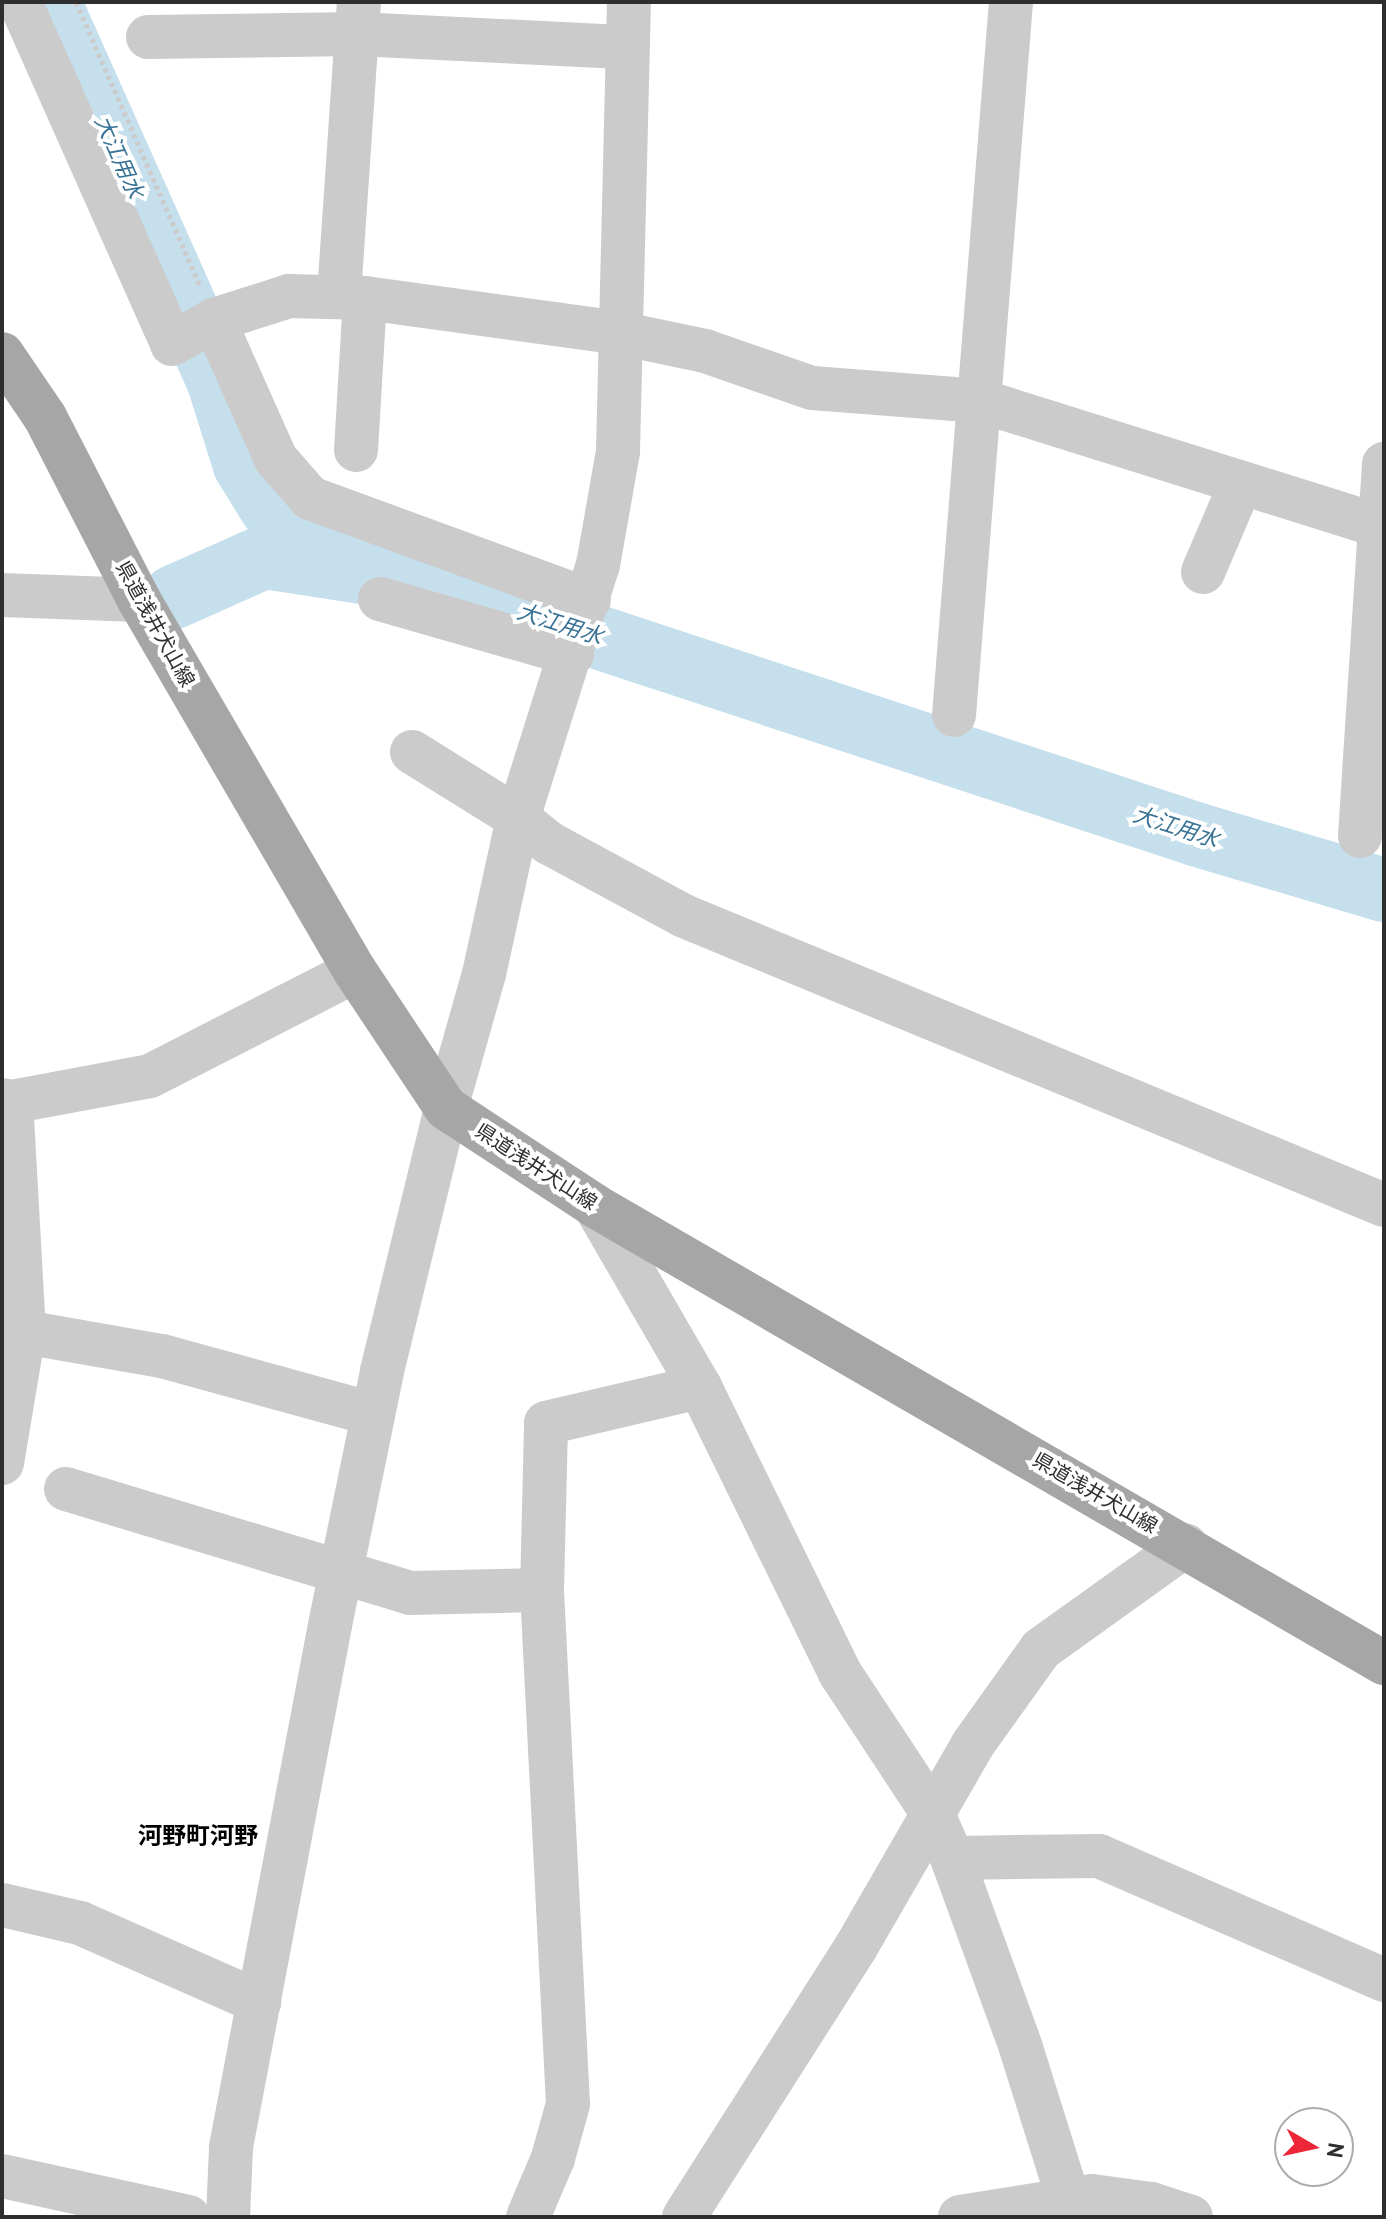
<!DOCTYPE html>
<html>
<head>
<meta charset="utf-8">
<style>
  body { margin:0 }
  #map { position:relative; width:1386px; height:2219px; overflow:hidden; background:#fff; font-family:"PT Sans","Noto Sans JP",sans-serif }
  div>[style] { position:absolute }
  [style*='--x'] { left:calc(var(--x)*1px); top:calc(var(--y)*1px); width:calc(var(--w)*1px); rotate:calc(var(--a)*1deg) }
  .river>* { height:64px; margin:-32px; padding:0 32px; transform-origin:32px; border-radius:32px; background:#c5dfed }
  .path>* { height:5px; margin-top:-2.5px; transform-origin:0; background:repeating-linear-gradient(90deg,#cbcbcb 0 4px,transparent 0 8px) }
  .minor>* { height:44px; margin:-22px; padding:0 22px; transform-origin:22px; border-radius:22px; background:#cbcbcb }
  .major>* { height:44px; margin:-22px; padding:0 22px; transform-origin:22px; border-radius:22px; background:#a6a6a6 }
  span { translate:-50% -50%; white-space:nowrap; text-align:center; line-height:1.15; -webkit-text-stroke:8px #fff; paint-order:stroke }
  .street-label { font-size:20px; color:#2e2e2e }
  .water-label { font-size:22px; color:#387294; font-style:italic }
  .quarter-label { font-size:24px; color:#000; font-weight:700 }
  .frame { position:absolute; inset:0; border:4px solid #2e2e2e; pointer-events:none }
  .north { position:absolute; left:1274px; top:2107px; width:80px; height:80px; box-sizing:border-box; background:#fff; border:2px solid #ababab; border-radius:50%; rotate:99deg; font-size:22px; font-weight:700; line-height:32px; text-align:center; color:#2e2e2e }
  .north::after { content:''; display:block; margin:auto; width:28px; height:36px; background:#ee2639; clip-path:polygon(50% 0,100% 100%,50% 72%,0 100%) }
</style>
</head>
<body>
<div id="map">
  <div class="river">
    <div style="--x:49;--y:2;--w:413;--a:65.9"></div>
    <div style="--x:218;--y:379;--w:90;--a:72.6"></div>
    <div style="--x:245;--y:465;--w:49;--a:58.2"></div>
    <div style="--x:271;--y:507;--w:126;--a:28"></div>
    <div style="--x:382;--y:566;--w:856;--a:18.24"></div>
    <div style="--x:1195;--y:834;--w:197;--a:16.5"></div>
    <div style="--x:174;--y:597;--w:98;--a:-24"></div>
    <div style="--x:264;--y:557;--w:98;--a:8.8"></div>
  </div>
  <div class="path">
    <div style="--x:76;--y:2;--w:310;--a:66.4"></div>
  </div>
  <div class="minor">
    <div style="--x:20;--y:2;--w:374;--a:66"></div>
    <div style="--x:172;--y:344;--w:48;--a:-29.7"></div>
    <div style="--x:214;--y:320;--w:79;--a:-17.7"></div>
    <div style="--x:289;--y:296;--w:76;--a:1.5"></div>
    <div style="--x:365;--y:298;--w:256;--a:7.8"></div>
    <div style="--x:619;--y:333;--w:88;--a:11.8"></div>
    <div style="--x:705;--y:351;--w:113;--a:19.1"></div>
    <div style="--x:812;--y:388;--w:169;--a:4.4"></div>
    <div style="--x:981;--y:401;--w:417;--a:17.4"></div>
    <div style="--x:148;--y:37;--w:209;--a:-0.8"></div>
    <div style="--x:357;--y:34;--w:270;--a:2.8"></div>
    <div style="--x:339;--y:295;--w:294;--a:-86.1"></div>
    <div style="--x:214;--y:320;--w:152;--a:66"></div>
    <div style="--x:276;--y:459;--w:52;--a:48.9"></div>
    <div style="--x:310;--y:498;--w:297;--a:20.1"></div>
    <div style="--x:356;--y:450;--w:152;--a:-86.6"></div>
    <div style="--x:1203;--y:572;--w:97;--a:-66.9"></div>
    <div style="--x:2;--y:595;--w:137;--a:2.1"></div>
    <div style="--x:380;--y:599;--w:200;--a:16"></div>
    <div style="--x:954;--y:715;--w:715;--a:-85.43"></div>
    <div style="--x:412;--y:752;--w:125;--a:31.9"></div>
    <div style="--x:518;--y:818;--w:40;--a:39"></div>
    <div style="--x:549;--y:843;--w:153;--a:28.4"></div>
    <div style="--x:684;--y:916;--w:757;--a:22.43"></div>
    <div style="--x:1360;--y:836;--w:373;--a:-86.3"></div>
    <div style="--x:2;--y:1100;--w:9;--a:13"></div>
    <div style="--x:11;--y:1102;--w:141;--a:-10.6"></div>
    <div style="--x:150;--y:1076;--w:230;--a:-27.1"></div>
    <div style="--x:595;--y:1206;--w:209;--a:59.9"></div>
    <div style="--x:700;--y:1387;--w:318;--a:63.9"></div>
    <div style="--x:840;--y:1673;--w:169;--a:56.6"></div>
    <div style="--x:933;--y:1814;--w:48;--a:66.6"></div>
    <div style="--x:952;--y:1858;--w:202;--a:70"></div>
    <div style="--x:1021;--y:2048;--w:177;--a:72.6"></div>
    <div style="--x:24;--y:1332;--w:140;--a:9.9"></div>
    <div style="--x:162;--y:1356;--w:219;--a:15.4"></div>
    <div style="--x:2;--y:1463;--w:133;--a:-80.5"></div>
    <div style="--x:24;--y:1332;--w:230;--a:-93.2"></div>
    <div style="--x:66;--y:1489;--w:359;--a:16.8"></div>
    <div style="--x:410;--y:1593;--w:132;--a:-1.3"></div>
    <div style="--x:952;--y:1858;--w:147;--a:-0.8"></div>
    <div style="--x:1099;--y:1856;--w:311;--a:23.5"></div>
    <div style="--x:2;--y:1905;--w:80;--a:13"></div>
    <div style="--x:80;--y:1923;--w:196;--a:23.8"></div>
    <div style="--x:2;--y:2176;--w:191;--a:12.4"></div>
    <div style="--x:228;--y:2217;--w:70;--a:-87.5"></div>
    <div style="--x:231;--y:2147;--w:531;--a:-79.26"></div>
    <div style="--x:330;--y:1625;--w:259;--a:-78.4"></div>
    <div style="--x:382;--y:1371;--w:271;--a:-76.3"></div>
    <div style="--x:446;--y:1108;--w:139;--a:-74.2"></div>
    <div style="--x:484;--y:974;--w:160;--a:-77.7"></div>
    <div style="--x:518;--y:818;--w:265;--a:-72.5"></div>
    <div style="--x:598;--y:565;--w:116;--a:-80"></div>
    <div style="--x:618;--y:451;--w:449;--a:-88.6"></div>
    <div style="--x:528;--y:2217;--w:64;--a:-67"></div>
    <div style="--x:553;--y:2158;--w:56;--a:-74.5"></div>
    <div style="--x:568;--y:2104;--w:515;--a:-92.9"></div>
    <div style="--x:542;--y:1590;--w:167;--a:-88.6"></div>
    <div style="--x:546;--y:1423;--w:158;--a:-13.2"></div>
    <div style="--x:684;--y:2217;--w:320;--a:-57.5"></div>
    <div style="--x:856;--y:1947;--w:234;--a:-60"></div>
    <div style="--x:973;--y:1744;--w:117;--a:-54.4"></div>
    <div style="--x:1041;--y:1649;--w:178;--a:-35.6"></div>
    <div style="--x:960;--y:2217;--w:134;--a:-9"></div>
    <div style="--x:1092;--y:2196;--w:60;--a:7.7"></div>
    <div style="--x:1151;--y:2204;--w:42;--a:18"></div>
  </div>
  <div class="major">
    <div style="--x:2;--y:354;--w:76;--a:55.7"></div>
    <div style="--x:45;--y:417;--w:206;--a:62.8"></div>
    <div style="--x:139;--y:600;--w:429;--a:59.8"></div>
    <div style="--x:355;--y:971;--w:164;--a:56.4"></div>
    <div style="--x:446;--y:1108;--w:178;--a:33.3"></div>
    <div style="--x:595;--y:1206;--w:912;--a:30.08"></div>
  </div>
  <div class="street-label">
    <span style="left:155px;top:624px;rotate:61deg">県道浅井犬山線</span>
    <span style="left:536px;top:1167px;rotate:33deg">県道浅井犬山線</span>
    <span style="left:1095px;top:1493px;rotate:30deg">県道浅井犬山線</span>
  </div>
  <div class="water-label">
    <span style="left:119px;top:157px;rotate:66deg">大江用水</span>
    <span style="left:560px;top:624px;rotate:18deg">大江用水</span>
    <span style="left:1176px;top:827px;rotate:18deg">大江用水</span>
  </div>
  <div class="quarter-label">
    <span style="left:198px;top:1836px">河野町河野</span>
  </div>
  <div class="frame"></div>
  <div class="north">N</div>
</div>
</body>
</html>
